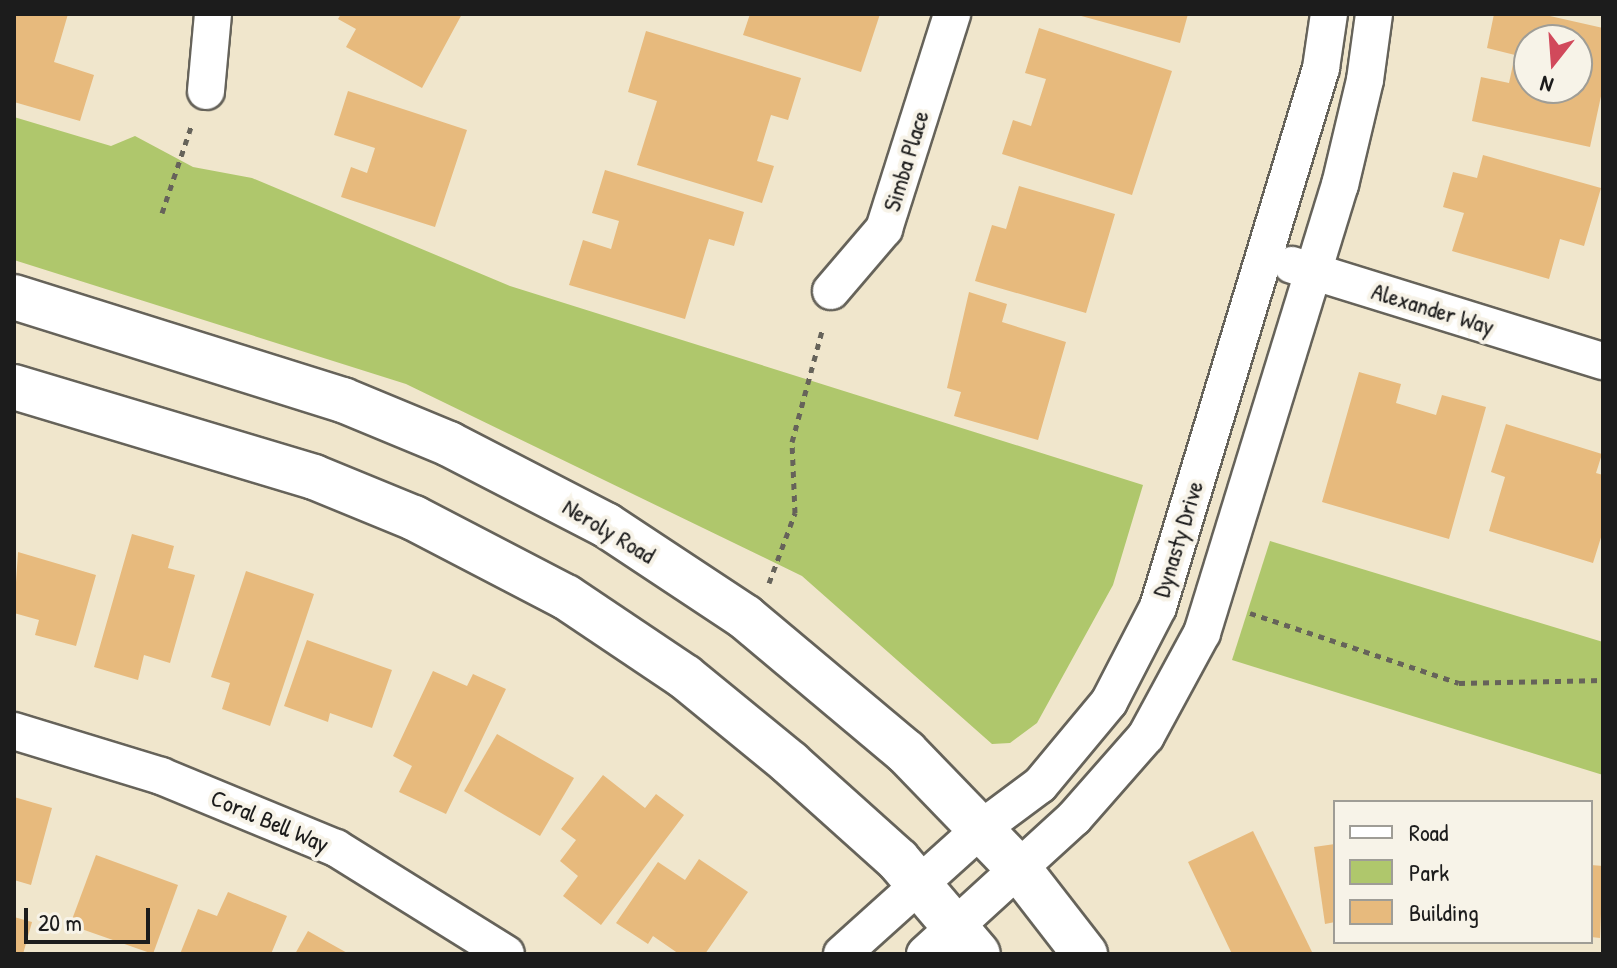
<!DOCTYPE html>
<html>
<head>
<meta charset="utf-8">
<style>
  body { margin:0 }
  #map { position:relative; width:1617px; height:968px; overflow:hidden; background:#f0e6cc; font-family:"Patrick Hand",sans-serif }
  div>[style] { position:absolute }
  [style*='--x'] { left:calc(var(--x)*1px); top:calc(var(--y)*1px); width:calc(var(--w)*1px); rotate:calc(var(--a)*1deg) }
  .green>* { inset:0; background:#afc76c }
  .building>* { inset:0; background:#e7ba7d }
  .path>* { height:5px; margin-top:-2.5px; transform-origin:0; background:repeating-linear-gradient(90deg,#66635a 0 6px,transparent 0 12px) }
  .roads { filter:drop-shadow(2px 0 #66635a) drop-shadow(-2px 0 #66635a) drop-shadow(0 2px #66635a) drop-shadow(0 -2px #66635a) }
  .minor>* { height:36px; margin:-18px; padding:0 18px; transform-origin:18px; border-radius:18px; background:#fff }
  .tertiary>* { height:44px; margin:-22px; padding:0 22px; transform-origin:22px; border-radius:22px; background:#fff }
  span { translate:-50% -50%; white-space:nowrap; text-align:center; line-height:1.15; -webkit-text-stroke:8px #f7f3e8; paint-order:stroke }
  .street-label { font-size:24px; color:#1c1c1c }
  .frame { position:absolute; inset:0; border:16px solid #1c1c1c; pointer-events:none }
  .legend { position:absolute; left:1333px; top:800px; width:260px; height:144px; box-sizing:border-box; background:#f7f3e8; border:2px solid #9f9d96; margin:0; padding:10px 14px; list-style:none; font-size:24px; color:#1c1c1c }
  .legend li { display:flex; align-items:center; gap:16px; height:40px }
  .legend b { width:40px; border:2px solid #9f9d96 }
  .north { position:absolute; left:1513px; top:24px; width:80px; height:80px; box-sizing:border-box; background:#f7f3e8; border:2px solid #9f9d96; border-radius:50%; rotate:197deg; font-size:22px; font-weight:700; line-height:32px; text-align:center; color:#1c1c1c }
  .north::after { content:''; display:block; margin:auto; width:28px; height:36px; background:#d1495b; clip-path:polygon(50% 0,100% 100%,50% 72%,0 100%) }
  .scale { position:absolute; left:24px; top:908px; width:126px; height:36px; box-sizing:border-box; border:4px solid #1c1c1c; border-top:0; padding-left:10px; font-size:24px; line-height:28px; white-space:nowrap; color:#1c1c1c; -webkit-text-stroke:6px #f7f3e8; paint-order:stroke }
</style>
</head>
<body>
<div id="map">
  <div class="green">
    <div style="clip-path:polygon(14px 117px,111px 146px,135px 136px,193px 167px,252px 178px,510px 286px,1143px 485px,1113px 585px,1037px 723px,1010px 743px,992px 744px,802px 576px,406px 384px,14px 260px)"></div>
    <div style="clip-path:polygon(1270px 541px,1603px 642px,1603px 775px,1232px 660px)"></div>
  </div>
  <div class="building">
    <div style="clip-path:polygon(14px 14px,68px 14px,54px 62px,94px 75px,80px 121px,14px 102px)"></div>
    <div style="clip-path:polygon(341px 14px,462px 14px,422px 88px,346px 47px,356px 29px,338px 19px)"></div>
    <div style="clip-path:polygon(750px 14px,880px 14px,861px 72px,743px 35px)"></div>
    <div style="clip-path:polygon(1074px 14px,1188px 14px,1180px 43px)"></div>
    <div style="clip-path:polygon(evenodd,1494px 14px,1541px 14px,1603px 28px,1603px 87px,1590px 147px,1472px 121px,1481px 77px,1509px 83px,1515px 55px,1487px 48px,1494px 14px,1529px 40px,1577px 40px,1577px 88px,1529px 88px,1529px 40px)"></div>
    <div style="clip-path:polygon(1039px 28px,1172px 71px,1132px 195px,1002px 154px,1013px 120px,1031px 126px,1046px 79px,1025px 73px)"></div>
    <div style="clip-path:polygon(646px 31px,801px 78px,788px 120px,771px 115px,757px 161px,774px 166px,762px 203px,637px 165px,657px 101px,628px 92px)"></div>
    <div style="clip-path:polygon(348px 91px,467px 130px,435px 227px,341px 197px,351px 167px,367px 173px,375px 148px,334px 135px)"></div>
    <div style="clip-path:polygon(1483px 155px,1601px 188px,1584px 246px,1560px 239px,1549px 279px,1452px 251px,1464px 213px,1443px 207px,1453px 172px,1477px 178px)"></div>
    <div style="clip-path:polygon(605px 170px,744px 212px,734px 246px,709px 239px,685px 319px,569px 285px,583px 240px,611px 249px,619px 221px,592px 213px)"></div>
    <div style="clip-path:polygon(1019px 186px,1115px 214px,1086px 313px,975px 281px,992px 225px,1006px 229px)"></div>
    <div style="clip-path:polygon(969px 292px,1007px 304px,1002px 322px,1066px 342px,1038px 440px,954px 416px,961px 392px,947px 388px)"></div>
    <div style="clip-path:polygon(1359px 372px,1401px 384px,1396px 403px,1436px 415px,1442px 395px,1486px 407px,1449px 539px,1322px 502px)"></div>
    <div style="clip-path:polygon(1506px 424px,1602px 454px,1596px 473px,1603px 475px,1603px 531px,1593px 563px,1489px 531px,1505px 477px,1491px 472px)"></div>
    <div style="clip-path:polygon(132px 534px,174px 546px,168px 568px,195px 575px,170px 663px,144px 655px,138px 680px,94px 667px)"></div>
    <div style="clip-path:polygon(18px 552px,96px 575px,76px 646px,35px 635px,39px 620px,14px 613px)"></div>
    <div style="clip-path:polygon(246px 571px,314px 594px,270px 726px,222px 709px,230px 683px,211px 677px)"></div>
    <div style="clip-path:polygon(307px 640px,392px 670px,372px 728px,330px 713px,328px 722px,284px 706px)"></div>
    <div style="clip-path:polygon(433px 671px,467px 686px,473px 674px,506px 689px,446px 814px,399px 792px,412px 766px,393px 756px)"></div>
    <div style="clip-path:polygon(497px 734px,574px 778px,540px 836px,464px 791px)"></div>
    <div style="clip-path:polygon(603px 775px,645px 808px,656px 794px,684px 815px,601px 925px,563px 896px,578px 876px,560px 861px,576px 840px,561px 829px)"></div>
    <div style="clip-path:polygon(14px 797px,52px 808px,31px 885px,14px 880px)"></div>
    <div style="clip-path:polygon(1253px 831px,1313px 954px,1232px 954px,1188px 862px)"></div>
    <div style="clip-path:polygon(1335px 844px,1335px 922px,1325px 924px,1314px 847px)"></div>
    <div style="clip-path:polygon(96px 855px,178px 885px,153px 954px,70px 925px)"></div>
    <div style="clip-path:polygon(699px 859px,748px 892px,705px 954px,679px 954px,653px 936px,648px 944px,616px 923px,658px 862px,685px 880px)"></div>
    <div style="clip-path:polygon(1591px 865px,1603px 866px,1600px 938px,1591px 937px)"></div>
    <div style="clip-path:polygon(228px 892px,287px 916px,271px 954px,180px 954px,198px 909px,217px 916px)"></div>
    <div style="clip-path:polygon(14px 917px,32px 922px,23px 954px,14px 954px)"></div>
    <div style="clip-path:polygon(308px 931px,349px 954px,295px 954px)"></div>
  </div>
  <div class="path">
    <div style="--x:162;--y:213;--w:91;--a:-71.4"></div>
    <div style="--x:769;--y:583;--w:75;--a:-69.6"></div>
    <div style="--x:795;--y:513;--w:71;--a:-92.4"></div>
    <div style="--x:792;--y:442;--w:119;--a:-74.9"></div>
    <div style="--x:1250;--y:613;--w:220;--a:18.5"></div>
    <div style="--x:1459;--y:683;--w:144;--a:-1.2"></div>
  </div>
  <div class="roads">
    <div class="minor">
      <div style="--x:206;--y:91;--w:77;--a:-84.8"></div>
      <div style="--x:1292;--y:265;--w:325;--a:17.2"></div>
      <div style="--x:831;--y:291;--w:82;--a:-49.5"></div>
      <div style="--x:884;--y:229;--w:225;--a:-72.4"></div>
      <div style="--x:14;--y:731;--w:154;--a:17"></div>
      <div style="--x:161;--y:776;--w:189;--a:22.4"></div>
      <div style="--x:336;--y:848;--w:200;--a:31.9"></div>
      <div style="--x:842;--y:954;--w:188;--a:-42"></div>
      <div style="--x:982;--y:828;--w:72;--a:-36.6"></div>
      <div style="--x:1040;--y:785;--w:108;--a:-50.3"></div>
      <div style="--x:1109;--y:702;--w:107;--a:-62.7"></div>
      <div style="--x:1158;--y:607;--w:563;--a:-73.17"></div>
      <div style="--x:1321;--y:68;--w:55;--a:-81.6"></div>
      <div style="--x:925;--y:954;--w:202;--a:-42.4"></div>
      <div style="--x:1074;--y:818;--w:109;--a:-48.7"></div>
      <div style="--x:1146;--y:736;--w:117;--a:-61.5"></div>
      <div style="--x:1202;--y:633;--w:469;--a:-72.9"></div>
      <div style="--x:1340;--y:185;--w:108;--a:-76.6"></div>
      <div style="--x:1365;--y:80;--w:67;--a:-82.2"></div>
    </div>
    <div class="tertiary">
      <div style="--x:14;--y:297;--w:345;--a:17.4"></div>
      <div style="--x:343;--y:400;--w:115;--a:22.5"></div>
      <div style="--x:449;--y:444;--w:177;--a:27.3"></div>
      <div style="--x:606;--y:525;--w:167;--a:33.5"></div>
      <div style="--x:745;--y:617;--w:210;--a:40"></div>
      <div style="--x:906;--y:752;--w:163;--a:46"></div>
      <div style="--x:1019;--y:869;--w:108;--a:52.2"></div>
      <div style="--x:14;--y:387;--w:313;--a:16.7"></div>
      <div style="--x:314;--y:477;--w:108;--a:22.3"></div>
      <div style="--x:414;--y:518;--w:171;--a:27.5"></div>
      <div style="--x:566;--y:597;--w:143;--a:33.9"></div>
      <div style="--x:685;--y:677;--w:136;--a:39.3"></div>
      <div style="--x:790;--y:763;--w:145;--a:41.9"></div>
      <div style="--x:898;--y:860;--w:123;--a:49.6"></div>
    </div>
  </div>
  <div class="street-label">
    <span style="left:906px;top:161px;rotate:-73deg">Simba Place</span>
    <span style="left:1433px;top:309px;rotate:17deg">Alexander Way</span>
    <span style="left:609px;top:531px;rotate:31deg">Neroly Road</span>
    <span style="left:1178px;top:539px;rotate:-73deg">Dynasty Drive</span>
    <span style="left:270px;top:821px;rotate:23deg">Coral Bell Way</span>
  </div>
  <div class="frame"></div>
  <ul class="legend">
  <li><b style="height:10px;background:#fff"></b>Road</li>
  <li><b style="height:22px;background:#afc76c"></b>Park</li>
  <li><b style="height:22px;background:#e7ba7d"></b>Building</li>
  </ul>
  <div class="north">N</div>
  <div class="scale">20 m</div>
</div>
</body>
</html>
